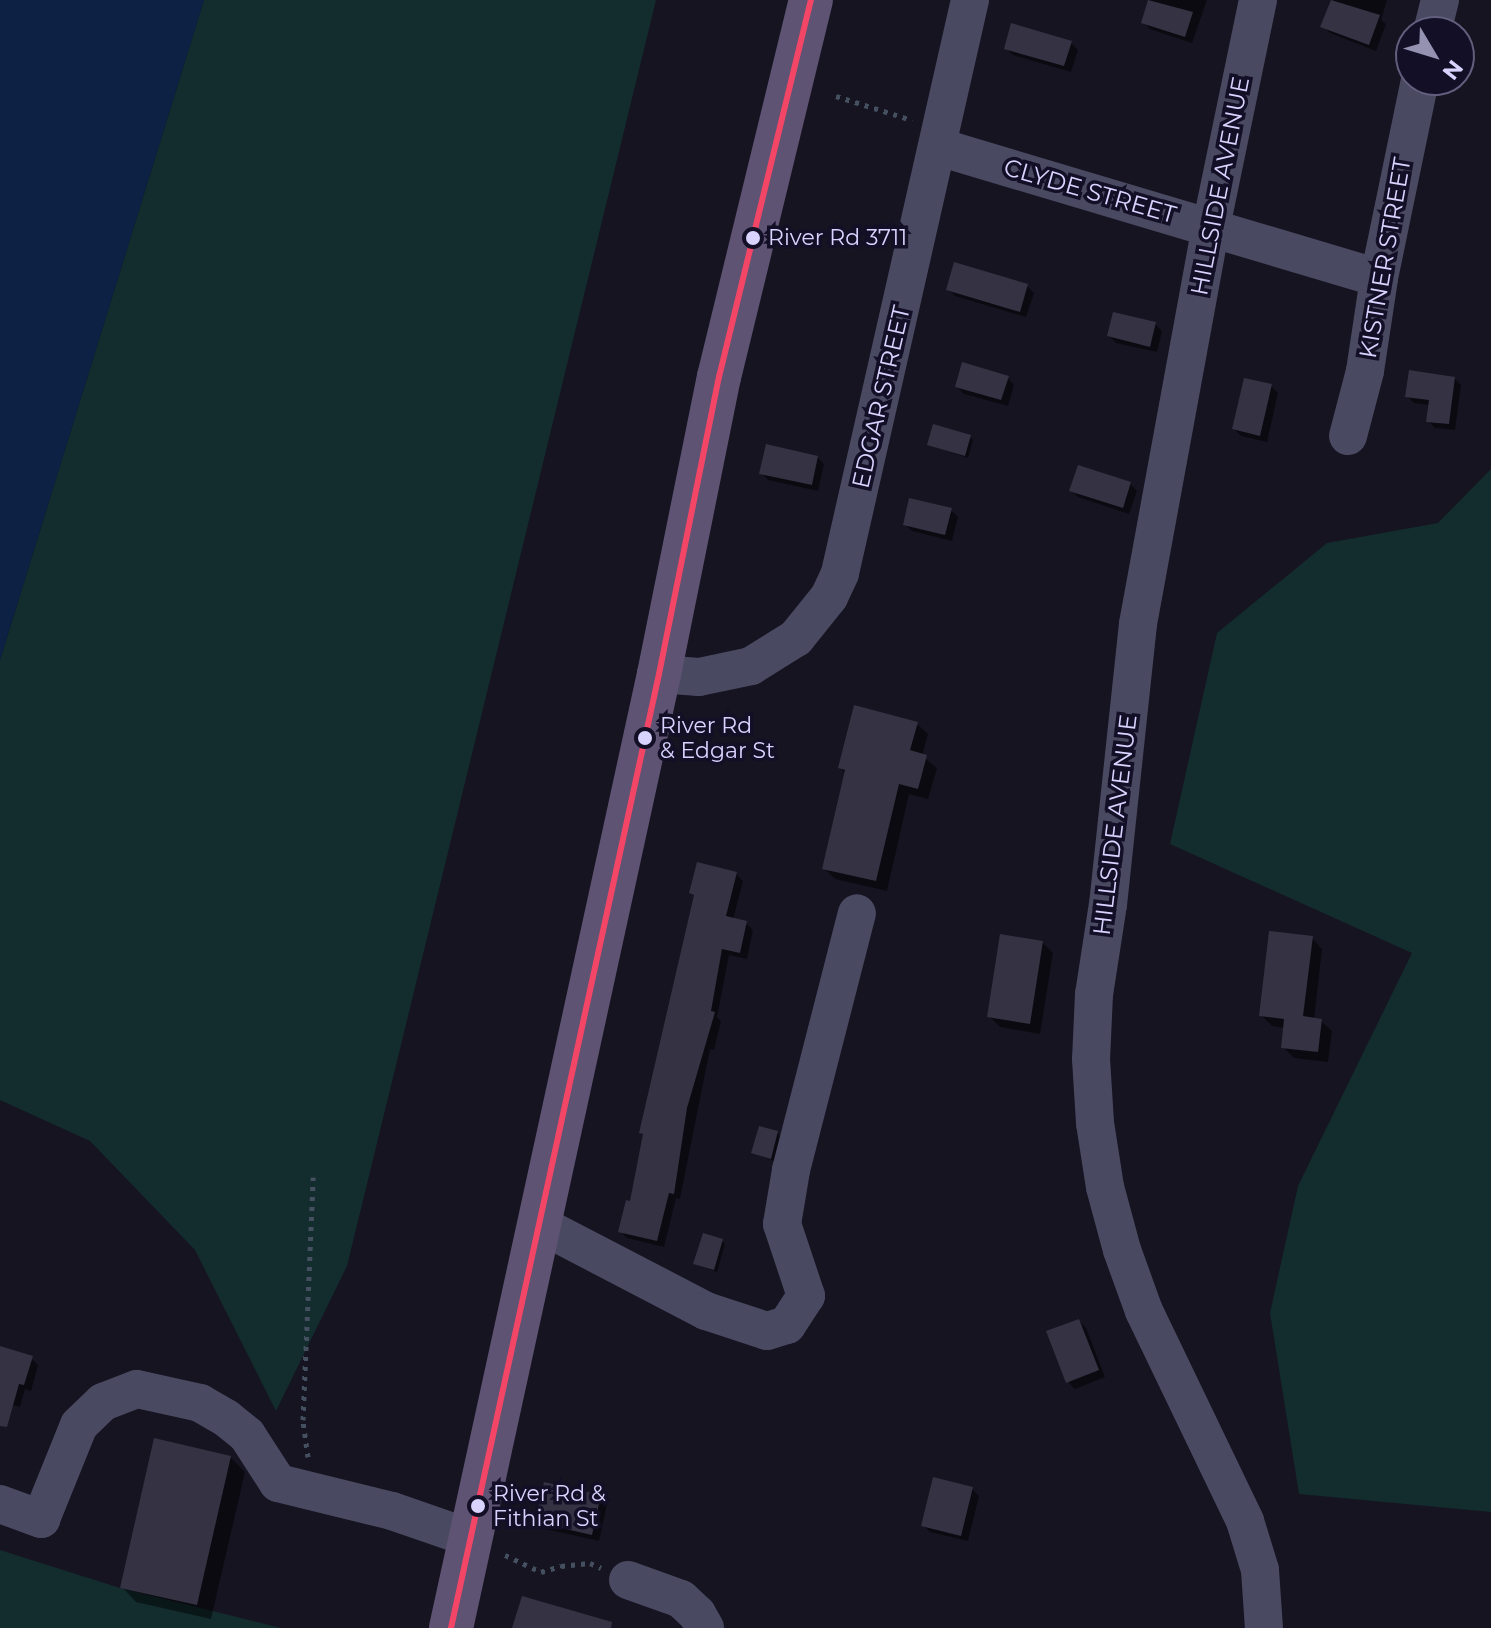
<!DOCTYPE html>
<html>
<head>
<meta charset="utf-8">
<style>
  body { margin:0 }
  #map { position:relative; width:1491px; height:1628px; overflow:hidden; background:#161421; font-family:Montserrat,sans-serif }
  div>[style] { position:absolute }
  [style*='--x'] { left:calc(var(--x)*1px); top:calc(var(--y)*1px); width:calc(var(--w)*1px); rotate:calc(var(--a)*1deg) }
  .green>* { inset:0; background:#132c2d }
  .water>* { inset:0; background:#0d2144 }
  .shadow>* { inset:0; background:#0007 }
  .building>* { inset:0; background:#343243 }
  .path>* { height:5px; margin-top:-2.5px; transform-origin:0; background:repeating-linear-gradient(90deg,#44505f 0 4px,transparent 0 10px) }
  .minor>* { height:38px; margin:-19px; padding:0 19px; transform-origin:19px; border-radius:19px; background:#4a4962 }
  .major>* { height:44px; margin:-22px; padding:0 22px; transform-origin:22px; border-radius:22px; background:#5e5373 }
  .bus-1>* { height:6px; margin:-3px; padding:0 3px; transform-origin:3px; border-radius:3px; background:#f34667 }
  .dots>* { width:22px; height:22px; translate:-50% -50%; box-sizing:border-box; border:4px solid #130f26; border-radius:50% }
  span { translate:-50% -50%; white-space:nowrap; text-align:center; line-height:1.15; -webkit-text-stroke:7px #130f26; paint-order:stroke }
  .bus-label { font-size:22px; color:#d9d4ff }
  .left { translate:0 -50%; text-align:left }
  .street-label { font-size:24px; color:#d9d4ff }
  .north { position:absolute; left:1395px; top:16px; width:80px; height:80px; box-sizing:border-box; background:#130f26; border:2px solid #625e7d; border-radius:50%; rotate:128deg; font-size:22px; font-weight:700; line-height:32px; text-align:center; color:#d9d4ff }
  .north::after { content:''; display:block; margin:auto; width:28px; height:36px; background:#9591b1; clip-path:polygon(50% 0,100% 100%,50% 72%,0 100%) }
</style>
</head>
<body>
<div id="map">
  <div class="green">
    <div style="clip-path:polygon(204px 0,656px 0,347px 1266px,276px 1411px,195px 1250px,90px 1141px,0 1100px,0 660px)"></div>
    <div style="clip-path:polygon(1491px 469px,1491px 1512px,1299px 1494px,1270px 1313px,1298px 1186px,1412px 953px,1170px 844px,1217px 633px,1327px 543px,1438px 523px)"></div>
    <div style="clip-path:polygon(0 1550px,120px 1588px,281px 1628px,0 1628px)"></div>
  </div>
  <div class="water">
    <div style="clip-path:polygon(0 0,204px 0,0 660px)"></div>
  </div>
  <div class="shadow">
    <div style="clip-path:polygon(1150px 0,1207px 0,1192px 43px,1150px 29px,1143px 22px)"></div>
    <div style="clip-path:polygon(1333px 0,1387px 0,1381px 20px,1386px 24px,1376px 51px,1330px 33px,1323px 26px)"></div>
    <div style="clip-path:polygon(1071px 43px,1078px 50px,1071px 72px,1013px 55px,1006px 48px)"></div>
    <div style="clip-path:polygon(1027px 286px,1034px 293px,1026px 317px,955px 296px,948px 289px)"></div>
    <div style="clip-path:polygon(1155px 324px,1162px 331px,1157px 352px,1116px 343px,1109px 336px)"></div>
    <div style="clip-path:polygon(1008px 378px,1014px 385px,1008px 406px,964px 394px,957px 387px)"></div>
    <div style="clip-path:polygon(1454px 378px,1461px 385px,1455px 430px,1435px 428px,1428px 421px,1430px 405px,1414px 403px,1407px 396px)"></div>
    <div style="clip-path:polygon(1271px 386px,1278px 393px,1267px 442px,1241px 436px,1234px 429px)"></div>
    <div style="clip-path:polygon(970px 437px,973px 440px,968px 458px,929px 445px)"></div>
    <div style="clip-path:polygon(817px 457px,824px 464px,818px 491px,768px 480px,762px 473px)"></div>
    <div style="clip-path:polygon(1130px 484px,1137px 491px,1129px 514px,1078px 497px,1071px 490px)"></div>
    <div style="clip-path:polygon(951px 510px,958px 517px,952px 541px,912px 531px,905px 525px)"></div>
    <div style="clip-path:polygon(917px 724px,928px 734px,922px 756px,937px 768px,928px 799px,909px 794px,887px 891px,835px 879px,825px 869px,846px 774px,840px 768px)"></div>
    <div style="clip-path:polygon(736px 874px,743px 881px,733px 920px,746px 923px,753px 930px,747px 959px,729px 955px,717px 1017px,721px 1021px,714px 1050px,710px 1049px,680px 1199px,676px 1198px,664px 1247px,627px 1238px,620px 1231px,632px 1203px,645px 1136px,641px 1132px,695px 897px,691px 893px)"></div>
    <div style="clip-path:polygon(1312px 938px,1322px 949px,1314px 1020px,1321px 1021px,1332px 1031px,1328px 1062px,1294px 1058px,1283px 1047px,1285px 1028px,1272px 1026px,1261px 1015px)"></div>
    <div style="clip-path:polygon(1042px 942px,1053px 953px,1040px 1034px,1000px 1027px,989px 1016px)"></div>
    <div style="clip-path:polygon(777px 1133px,780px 1136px,774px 1161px,754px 1153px)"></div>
    <div style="clip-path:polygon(722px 1241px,725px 1244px,717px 1272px,695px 1264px)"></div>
    <div style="clip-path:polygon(1079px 1321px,1086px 1328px,1105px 1377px,1075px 1389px,1068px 1382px)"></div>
    <div style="clip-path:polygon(0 1349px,31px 1358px,38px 1365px,31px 1391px,25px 1389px,20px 1407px,0 1401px)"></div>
    <div style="clip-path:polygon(230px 1457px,245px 1472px,211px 1619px,136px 1602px,122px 1587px)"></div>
    <div style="clip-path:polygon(972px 1489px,979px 1496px,968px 1541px,930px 1532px,923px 1525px)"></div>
    <div style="clip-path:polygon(600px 1497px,607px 1504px,599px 1541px,545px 1529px,538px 1522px)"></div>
  </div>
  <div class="building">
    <div style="clip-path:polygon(1148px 0,1193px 12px,1185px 37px,1141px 23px)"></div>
    <div style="clip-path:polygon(1331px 0,1380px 15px,1369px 45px,1320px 27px)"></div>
    <div style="clip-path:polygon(1011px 23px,1072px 41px,1064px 66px,1004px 49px)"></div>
    <div style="clip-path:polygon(954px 262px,1028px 284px,1020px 312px,946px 290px)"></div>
    <div style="clip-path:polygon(1113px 312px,1156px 322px,1150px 347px,1107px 336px)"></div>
    <div style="clip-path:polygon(962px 362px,1009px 376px,1001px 400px,955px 387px)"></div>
    <div style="clip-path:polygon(1409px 370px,1455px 377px,1449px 424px,1426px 422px,1429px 400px,1405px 397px)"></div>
    <div style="clip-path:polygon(1244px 378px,1272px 384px,1260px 436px,1232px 429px)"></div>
    <div style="clip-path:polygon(933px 424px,971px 435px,965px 456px,927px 445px)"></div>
    <div style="clip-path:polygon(766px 444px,818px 456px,812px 485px,759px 474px)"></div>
    <div style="clip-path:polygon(1078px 465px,1131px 482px,1123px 508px,1069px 491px)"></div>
    <div style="clip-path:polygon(909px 498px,952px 508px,945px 535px,903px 525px)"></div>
    <div style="clip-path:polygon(854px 705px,918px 722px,910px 750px,927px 755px,918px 789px,899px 784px,876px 881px,822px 869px,845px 770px,838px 768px)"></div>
    <div style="clip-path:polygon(697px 862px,737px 872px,726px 916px,747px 921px,740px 953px,722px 949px,711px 1011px,715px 1012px,687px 1108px,674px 1194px,669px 1193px,657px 1241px,618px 1232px,626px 1200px,630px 1201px,643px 1134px,639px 1133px,694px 895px,689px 893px)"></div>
    <div style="clip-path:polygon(1269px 931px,1313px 936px,1303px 1016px,1322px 1019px,1318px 1052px,1281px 1048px,1284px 1019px,1259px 1016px)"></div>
    <div style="clip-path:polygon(1000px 934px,1043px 941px,1030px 1024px,987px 1017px)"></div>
    <div style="clip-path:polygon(759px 1126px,778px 1131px,771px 1159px,751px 1153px)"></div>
    <div style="clip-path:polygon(703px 1233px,723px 1239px,714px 1270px,693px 1264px)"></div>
    <div style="clip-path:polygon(1079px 1319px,1099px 1370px,1066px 1383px,1046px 1331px)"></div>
    <div style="clip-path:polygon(0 1346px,33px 1356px,24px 1385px,19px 1384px,7px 1427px,0 1426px)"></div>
    <div style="clip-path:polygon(154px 1438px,231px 1456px,197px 1605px,120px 1588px)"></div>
    <div style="clip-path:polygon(933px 1477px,973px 1487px,961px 1536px,921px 1526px)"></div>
    <div style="clip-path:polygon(544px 1482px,601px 1495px,592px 1535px,535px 1522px)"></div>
    <div style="clip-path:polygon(522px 1596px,612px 1622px,611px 1628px,512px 1628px)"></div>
  </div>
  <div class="path">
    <div style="--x:836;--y:96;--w:80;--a:17.5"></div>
    <div style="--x:308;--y:1457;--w:37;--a:-98"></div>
    <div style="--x:303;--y:1420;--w:243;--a:-87.6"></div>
    <div style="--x:505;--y:1555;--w:40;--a:25"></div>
    <div style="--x:541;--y:1572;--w:21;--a:-17"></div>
    <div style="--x:561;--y:1566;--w:29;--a:-6"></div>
    <div style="--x:590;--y:1563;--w:12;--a:24"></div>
  </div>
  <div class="minor">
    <div style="--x:1258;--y:0;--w:231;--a:101.7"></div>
    <div style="--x:1211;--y:226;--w:405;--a:100.4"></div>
    <div style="--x:1138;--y:624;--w:282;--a:96.1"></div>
    <div style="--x:1108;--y:904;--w:91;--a:98.8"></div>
    <div style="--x:1094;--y:994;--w:65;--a:92.6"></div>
    <div style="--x:1091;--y:1059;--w:64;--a:86.4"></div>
    <div style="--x:1095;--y:1123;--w:65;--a:81.1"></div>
    <div style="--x:1105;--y:1187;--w:65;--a:74.9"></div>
    <div style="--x:1122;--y:1250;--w:65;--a:70.2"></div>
    <div style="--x:1144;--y:1311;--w:233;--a:64.3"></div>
    <div style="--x:1245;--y:1521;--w:51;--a:73"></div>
    <div style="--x:1260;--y:1570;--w:58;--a:86.1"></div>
    <div style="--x:1432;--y:32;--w:33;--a:-76"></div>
    <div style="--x:939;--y:147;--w:459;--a:16.6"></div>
    <div style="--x:1348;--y:436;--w:67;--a:-75.3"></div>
    <div style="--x:1365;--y:371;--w:94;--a:-81.4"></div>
    <div style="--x:1379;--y:278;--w:202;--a:-78.3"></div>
    <div style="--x:659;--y:674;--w:40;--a:4.3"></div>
    <div style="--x:699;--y:677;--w:53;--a:-11.9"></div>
    <div style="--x:751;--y:666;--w:53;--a:-31.9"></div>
    <div style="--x:796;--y:638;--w:53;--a:-51.2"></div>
    <div style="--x:829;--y:597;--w:26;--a:-65"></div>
    <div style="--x:840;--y:573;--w:588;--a:-77.22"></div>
    <div style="--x:539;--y:1224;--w:188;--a:27.5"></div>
    <div style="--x:706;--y:1311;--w:64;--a:18.2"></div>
    <div style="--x:767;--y:1331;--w:21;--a:-17"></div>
    <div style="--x:787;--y:1325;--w:35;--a:-57"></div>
    <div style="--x:806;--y:1296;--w:76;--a:-108.4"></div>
    <div style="--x:782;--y:1224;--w:55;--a:-80.5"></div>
    <div style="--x:791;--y:1170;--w:265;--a:-75.6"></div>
    <div style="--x:0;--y:1504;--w:44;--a:20.1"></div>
    <div style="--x:41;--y:1519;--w:101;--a:-68"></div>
    <div style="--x:79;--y:1425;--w:33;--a:-44"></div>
    <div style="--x:103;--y:1402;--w:36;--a:-21"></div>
    <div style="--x:137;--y:1389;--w:65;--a:12.5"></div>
    <div style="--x:200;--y:1403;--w:30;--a:30"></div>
    <div style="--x:226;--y:1418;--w:27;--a:39"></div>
    <div style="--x:247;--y:1435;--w:57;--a:57.1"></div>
    <div style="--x:278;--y:1483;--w:117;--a:13.8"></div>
    <div style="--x:392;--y:1511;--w:83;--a:19.1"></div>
    <div style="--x:628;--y:1580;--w:56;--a:19.7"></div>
    <div style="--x:681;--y:1599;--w:22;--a:43"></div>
    <div style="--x:697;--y:1614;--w:16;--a:60"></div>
  </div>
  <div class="major">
    <div style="--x:451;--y:1628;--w:976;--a:-77.7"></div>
    <div style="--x:659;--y:674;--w:303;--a:-78.6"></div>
    <div style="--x:719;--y:377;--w:388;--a:-76.3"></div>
  </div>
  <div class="bus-1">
    <div style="--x:451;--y:1628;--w:976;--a:-77.7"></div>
    <div style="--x:659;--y:674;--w:303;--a:-78.6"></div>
    <div style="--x:719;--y:377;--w:388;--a:-76.3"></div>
  </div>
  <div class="dots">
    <div style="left:753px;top:238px;background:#d9d4ff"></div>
    <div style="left:645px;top:738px;background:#d9d4ff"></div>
    <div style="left:478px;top:1506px;background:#d9d4ff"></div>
  </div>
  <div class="bus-label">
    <span class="left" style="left:768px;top:238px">River Rd 3711</span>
    <span class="left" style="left:660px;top:738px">River Rd<br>&amp; Edgar St</span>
    <span class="left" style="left:493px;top:1506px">River Rd &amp;<br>Fithian St</span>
  </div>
  <div class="street-label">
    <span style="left:1220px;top:186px;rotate:-79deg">HILLSIDE AVENUE</span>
    <span style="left:1090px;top:191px;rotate:16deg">CLYDE STREET</span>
    <span style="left:1385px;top:258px;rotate:-80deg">KISTNER STREET</span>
    <span style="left:881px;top:397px;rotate:-77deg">EDGAR STREET</span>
    <span style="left:1115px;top:825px;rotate:-83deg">HILLSIDE AVENUE</span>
  </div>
  <div class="north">N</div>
</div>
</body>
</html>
